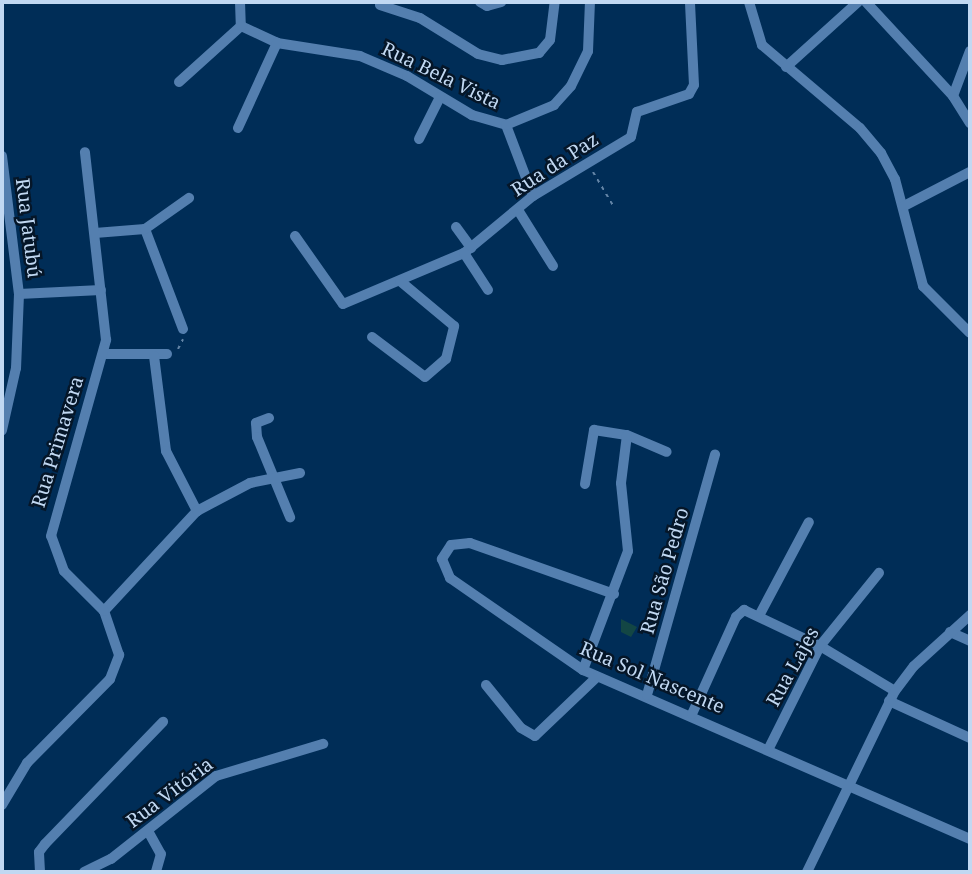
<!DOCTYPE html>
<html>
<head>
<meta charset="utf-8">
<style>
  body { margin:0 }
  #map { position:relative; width:972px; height:874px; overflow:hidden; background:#002d57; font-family:"Noto Serif",serif }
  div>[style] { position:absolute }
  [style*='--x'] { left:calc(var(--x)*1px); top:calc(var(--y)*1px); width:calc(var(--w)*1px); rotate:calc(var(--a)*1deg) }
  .building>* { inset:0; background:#134644 }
  .path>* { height:2px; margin-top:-1px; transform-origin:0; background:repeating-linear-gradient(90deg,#6485a7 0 3.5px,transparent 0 8.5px) }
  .minor>* { height:10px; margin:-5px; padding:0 5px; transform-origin:5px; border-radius:5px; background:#547faf }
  span { translate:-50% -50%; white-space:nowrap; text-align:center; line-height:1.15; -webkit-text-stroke:5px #051628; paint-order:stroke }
  .street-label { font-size:19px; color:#c1d8f2 }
  .frame { position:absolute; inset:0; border:4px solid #c1d8f2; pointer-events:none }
</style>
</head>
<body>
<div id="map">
  <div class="building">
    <div style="clip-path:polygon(621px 619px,637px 627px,631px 637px,621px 632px)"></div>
  </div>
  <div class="path">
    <div style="--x:593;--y:172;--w:41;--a:59"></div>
    <div style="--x:178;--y:349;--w:11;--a:-63"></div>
  </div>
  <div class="minor">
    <div style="--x:240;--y:2;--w:24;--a:88"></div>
    <div style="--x:241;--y:26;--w:40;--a:25"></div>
    <div style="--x:277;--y:43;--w:84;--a:8.9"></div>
    <div style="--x:360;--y:56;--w:51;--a:23.1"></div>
    <div style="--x:407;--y:76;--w:76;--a:31"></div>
    <div style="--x:472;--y:115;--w:35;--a:16"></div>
    <div style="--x:506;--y:125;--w:76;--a:69.2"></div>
    <div style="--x:480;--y:2;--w:8;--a:30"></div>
    <div style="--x:487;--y:6;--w:15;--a:-16"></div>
    <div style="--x:749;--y:2;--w:45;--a:73.2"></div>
    <div style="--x:762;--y:45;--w:128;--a:40.3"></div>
    <div style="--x:860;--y:128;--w:33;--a:50"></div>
    <div style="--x:881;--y:153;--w:30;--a:62"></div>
    <div style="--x:895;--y:179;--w:111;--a:75.3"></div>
    <div style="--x:923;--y:286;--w:66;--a:45"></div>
    <div style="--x:866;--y:2;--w:128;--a:47.2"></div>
    <div style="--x:953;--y:96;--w:32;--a:58"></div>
    <div style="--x:380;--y:5;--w:42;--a:18"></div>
    <div style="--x:420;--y:18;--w:68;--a:31.8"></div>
    <div style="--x:478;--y:54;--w:25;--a:14"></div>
    <div style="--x:502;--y:60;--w:38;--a:-11"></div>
    <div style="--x:539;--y:53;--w:17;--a:-50"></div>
    <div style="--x:550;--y:40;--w:38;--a:-83"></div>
    <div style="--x:786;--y:67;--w:97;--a:-42.1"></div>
    <div style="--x:179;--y:82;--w:84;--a:-42.1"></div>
    <div style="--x:953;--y:96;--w:48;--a:-69.3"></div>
    <div style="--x:506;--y:125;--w:52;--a:-22.6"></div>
    <div style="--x:554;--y:105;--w:25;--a:-48"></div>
    <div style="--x:571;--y:86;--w:39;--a:-64"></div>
    <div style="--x:588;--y:51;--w:49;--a:-87.7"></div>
    <div style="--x:238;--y:128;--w:94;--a:-65.4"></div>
    <div style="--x:419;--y:139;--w:47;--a:-63.4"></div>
    <div style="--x:2;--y:156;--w:139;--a:83"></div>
    <div style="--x:19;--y:294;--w:74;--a:92.3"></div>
    <div style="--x:16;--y:368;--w:64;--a:102.7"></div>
    <div style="--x:904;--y:206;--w:74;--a:-27.3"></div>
    <div style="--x:518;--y:210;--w:66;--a:58"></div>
    <div style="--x:456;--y:227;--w:26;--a:54"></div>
    <div style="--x:145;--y:229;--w:107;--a:69.2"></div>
    <div style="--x:95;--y:233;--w:50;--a:-4.6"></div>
    <div style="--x:145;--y:229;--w:54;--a:-35.2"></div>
    <div style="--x:295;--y:236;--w:83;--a:54.8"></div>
    <div style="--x:343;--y:304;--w:131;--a:-22.9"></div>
    <div style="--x:464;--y:253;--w:89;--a:-39.6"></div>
    <div style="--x:533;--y:196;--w:114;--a:-31"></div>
    <div style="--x:631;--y:137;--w:26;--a:-77"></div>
    <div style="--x:637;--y:112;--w:55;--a:-19.1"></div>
    <div style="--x:689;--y:94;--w:10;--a:-61"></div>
    <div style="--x:694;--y:85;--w:83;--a:-92.8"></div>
    <div style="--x:464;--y:253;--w:44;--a:57"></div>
    <div style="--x:19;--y:294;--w:82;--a:-2.8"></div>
    <div style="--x:372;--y:337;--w:66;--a:37"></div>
    <div style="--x:425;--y:377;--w:28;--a:-41"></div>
    <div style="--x:446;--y:359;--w:34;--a:-76"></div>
    <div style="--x:454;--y:326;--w:70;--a:-140.2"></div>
    <div style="--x:103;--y:354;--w:64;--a:0"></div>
    <div style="--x:154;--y:356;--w:96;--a:82.8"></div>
    <div style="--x:166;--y:451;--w:68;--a:62.7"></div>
    <div style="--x:269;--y:418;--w:14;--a:159"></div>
    <div style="--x:256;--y:423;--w:14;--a:86"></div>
    <div style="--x:257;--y:437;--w:87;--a:67.6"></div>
    <div style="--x:585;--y:484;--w:55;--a:-80.5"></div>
    <div style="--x:594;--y:430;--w:33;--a:9"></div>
    <div style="--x:627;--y:435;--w:43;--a:23"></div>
    <div style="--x:614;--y:594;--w:153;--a:-160.5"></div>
    <div style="--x:470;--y:543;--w:19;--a:174"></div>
    <div style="--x:451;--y:545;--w:17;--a:123"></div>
    <div style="--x:442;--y:559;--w:21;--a:67"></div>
    <div style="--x:450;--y:578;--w:162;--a:34.7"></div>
    <div style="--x:583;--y:670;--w:422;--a:23.6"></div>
    <div style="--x:104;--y:611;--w:137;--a:-47.1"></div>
    <div style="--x:197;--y:511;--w:60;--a:-27.8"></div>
    <div style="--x:250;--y:483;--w:51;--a:-11.3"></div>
    <div style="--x:760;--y:614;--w:104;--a:-62"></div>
    <div style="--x:950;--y:632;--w:22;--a:24"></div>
    <div style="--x:583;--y:670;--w:127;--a:-69.3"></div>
    <div style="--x:628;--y:551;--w:68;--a:-95.9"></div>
    <div style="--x:621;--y:483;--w:48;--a:-82.9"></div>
    <div style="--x:486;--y:685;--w:55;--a:50.9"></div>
    <div style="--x:521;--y:728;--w:16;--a:30"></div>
    <div style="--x:535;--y:736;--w:86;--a:-43.6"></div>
    <div style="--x:647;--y:695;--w:250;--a:-74.2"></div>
    <div style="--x:889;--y:701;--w:89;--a:24.6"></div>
    <div style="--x:692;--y:714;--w:107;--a:-65.6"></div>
    <div style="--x:736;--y:617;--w:11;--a:-41"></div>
    <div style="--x:744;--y:610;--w:84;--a:25.3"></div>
    <div style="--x:820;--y:646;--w:87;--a:31"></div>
    <div style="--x:769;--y:748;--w:114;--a:-63.4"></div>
    <div style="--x:820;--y:646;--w:94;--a:-51.1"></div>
    <div style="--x:2;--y:805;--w:49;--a:-59.2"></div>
    <div style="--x:27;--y:763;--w:118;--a:-45.3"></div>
    <div style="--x:110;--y:679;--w:26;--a:-69"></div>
    <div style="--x:119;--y:655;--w:46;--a:-108.8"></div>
    <div style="--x:104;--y:611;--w:57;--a:-135"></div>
    <div style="--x:64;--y:571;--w:37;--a:-110"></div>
    <div style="--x:51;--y:536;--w:204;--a:-74.3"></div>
    <div style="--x:106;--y:340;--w:189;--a:-96.4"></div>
    <div style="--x:148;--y:831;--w:26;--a:61"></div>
    <div style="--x:161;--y:854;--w:19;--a:106"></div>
    <div style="--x:40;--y:872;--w:20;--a:-93"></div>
    <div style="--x:39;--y:852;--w:10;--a:-53"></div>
    <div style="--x:45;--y:844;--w:170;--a:-46"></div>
    <div style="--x:84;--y:872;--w:30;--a:-26"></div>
    <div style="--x:111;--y:859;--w:134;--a:-38.3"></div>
    <div style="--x:216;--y:776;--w:112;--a:-16.7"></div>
    <div style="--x:807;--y:872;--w:201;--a:-64.1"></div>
    <div style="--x:895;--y:691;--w:31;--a:-53"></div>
    <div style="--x:914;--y:666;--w:76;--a:-42.3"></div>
  </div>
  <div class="street-label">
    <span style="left:441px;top:76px;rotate:26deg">Rua Bela Vista</span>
    <span style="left:555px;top:165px;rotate:-33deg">Rua da Paz</span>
    <span style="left:28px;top:228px;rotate:83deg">Rua Jatubú</span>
    <span style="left:58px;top:442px;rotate:-73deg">Rua Primavera</span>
    <span style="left:665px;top:571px;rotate:-74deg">Rua São Pedro</span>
    <span style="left:793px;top:667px;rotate:-61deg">Rua Lajes</span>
    <span style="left:652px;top:678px;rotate:23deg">Rua Sol Nascente</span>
    <span style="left:170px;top:793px;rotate:-37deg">Rua Vitória</span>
  </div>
  <div class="frame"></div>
</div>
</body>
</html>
